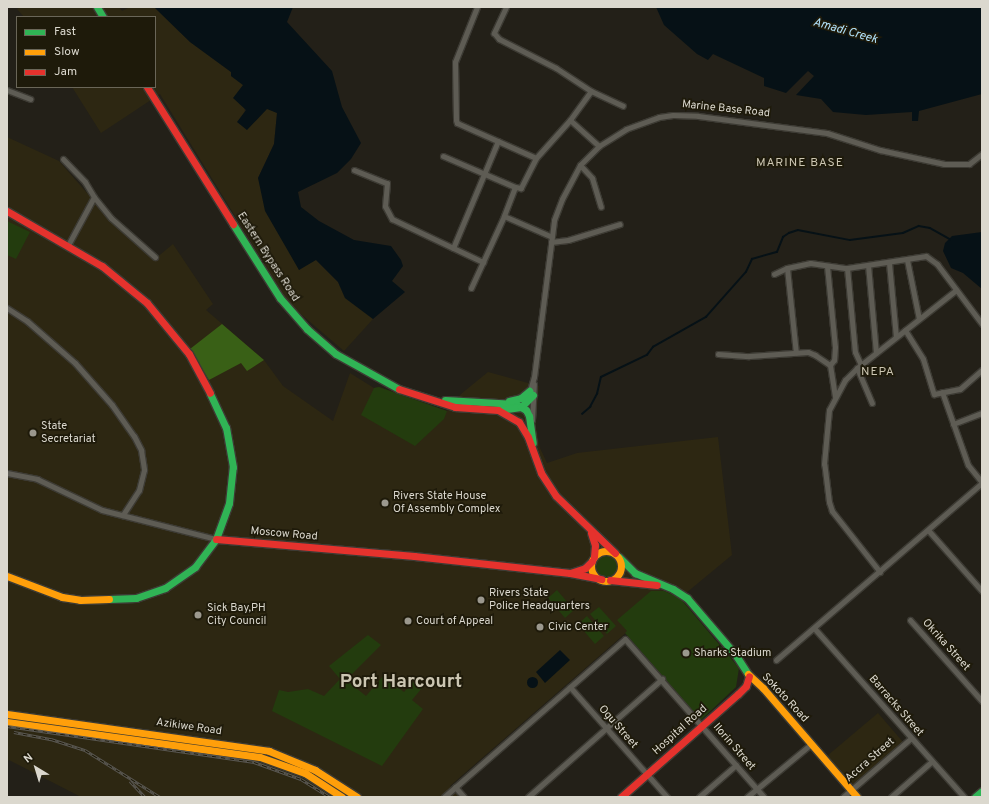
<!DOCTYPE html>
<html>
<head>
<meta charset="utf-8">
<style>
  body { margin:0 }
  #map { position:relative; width:989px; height:804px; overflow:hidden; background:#232018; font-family:Overpass,sans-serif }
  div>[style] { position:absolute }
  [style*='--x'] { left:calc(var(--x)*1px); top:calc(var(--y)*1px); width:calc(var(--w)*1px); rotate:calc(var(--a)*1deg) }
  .built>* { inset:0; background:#2d2712 }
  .green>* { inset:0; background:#233c0e }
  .round { border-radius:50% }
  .forest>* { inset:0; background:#396016 }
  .water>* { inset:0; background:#061116 }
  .stream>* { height:1.5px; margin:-0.75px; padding:0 0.75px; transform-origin:0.75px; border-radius:0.75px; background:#061116 }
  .roads { filter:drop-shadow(1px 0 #3d3b34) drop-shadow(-1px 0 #3d3b34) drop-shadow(0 1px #3d3b34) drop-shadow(0 -1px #3d3b34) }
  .street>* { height:5px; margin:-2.5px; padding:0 2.5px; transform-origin:2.5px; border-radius:2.5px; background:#5e5c54 }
  .fast>* { height:7px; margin:-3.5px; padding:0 3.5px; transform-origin:3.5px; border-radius:3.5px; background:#30b455 }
  .slow>* { height:7px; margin:-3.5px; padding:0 3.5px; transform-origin:3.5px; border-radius:3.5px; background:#ff9f0a }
  .slow>.ring { margin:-3.5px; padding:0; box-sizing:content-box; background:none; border:7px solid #ff9f0a; border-radius:50% }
  .jam>* { height:7px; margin:-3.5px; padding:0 3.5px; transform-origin:3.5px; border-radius:3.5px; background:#e5322d }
  .rail>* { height:3px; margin-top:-1.5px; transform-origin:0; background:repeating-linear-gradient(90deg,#1e1a0a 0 4.5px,#5a5853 0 9px); box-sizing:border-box; border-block:1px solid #5a5853 }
  .dots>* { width:11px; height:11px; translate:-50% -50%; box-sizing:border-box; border:2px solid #1e1a0a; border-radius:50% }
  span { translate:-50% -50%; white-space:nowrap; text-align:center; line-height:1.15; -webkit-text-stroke:3.5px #1e1a0a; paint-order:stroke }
  .street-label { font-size:11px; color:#dbd8ce }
  .poi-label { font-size:11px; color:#dbd8ce }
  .left { translate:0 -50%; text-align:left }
  .water-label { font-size:12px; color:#b2e3fc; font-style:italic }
  .neighbourhood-label { font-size:12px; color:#ccc6b2; letter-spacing:1px }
  .town-label { font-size:19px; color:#ccc6b2; font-weight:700 }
  .frame { position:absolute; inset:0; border:8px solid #dbd8ce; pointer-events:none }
  .legend { position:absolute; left:16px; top:16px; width:140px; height:72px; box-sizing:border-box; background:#1e1a0a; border:1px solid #6a6658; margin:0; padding:5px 7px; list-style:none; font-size:12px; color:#dbd8ce }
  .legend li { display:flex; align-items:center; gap:8px; height:20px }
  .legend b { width:20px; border:1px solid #6a6658 }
  .north { position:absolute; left:16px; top:748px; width:40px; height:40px; -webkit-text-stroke:3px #1e1a0a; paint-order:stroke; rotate:322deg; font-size:11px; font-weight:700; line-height:16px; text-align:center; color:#dbd8ce }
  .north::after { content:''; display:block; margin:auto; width:14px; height:18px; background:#dbd8ce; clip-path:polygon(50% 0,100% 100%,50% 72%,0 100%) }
</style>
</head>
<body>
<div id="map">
  <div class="built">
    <div style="clip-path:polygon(21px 7px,119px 7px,122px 11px,130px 7px,154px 7px,190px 42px,231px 72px,231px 76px,243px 85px,246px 130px,267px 108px,277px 113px,274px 144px,258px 178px,299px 270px,315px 259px,338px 282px,345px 298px,373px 319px,344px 351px,289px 304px,160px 94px,101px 133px,72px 87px,155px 87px,155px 17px,24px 17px,17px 9px)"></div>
    <div style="clip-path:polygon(7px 137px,59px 161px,108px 217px,155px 259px,173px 244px,213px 304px,206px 310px,264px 360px,283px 386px,333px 421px,350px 373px,374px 388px,379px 387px,447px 411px,461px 394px,488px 372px,539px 386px,536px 426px,540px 448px,547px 463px,577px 453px,718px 437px,732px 555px,680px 598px,676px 596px,618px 620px,628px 631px,450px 786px,461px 797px,81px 797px,9px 760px,7px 762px)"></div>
    <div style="clip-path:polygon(878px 713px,903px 742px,853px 785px,827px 756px)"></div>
  </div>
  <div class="green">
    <div style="clip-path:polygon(7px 221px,30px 232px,16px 259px,7px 255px)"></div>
    <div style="clip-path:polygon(379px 387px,447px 411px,444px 419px,415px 446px,361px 415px,374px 388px)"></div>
    <div class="round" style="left:596px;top:555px;width:22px;height:22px"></div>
    <div style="clip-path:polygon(557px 590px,574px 610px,565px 618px,548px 598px)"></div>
    <div style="clip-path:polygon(651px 591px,664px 591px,680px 598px,739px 668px,736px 687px,701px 720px,625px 633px,627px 631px,617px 620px)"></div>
    <div style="clip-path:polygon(599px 607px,616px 626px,607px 634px,590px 614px)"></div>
    <div style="clip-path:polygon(587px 616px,604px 636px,595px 644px,578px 624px)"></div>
    <div style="clip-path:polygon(368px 635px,381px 645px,346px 680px,366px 696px,383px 676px,404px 692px,413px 682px,422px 688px,412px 700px,423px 709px,382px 766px,272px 711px,279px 690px,288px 692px,308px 689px,324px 696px,340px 679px,329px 666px)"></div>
  </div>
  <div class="forest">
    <div style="clip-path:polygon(222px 324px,264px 360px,247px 371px,241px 363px,209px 380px,190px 349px)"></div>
  </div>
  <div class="water">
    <div style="clip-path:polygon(154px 7px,293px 7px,287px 22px,332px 71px,342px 107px,361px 143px,351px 159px,337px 173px,298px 192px,301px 207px,319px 221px,354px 240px,391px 246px,401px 260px,403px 266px,392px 281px,405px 292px,373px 319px,345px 298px,338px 282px,316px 260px,299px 270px,265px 211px,258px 178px,274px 144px,277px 113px,267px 109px,247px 130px,237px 122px,246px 110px,233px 98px,243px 85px,231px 76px,231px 72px,190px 42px)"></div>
    <div style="clip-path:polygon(656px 7px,982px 7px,982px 94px,919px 111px,918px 121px,912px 121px,912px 112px,866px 115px,833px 112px,821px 99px,796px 95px,814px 76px,808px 71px,786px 93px,764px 86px,764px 78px,713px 54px,708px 60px,697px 54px,664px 25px)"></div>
    <div style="clip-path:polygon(982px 232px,982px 289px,963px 273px,951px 268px,943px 251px,945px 243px,952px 236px)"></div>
    <div style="clip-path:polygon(560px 650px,570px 660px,545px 683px,536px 672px)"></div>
    <div class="round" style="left:526.5px;top:676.5px;width:11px;height:11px"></div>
  </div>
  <div class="stream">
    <div style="--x:582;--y:414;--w:11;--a:-41"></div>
    <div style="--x:590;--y:407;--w:15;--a:-62"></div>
    <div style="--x:597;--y:394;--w:17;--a:-77"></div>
    <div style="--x:601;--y:377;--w:51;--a:-25.6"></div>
    <div style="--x:647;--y:355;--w:10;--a:-53"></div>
    <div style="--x:653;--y:347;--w:61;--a:-29.5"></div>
    <div style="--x:706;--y:317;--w:60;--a:-48.4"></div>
    <div style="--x:746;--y:272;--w:14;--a:-65"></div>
    <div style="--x:752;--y:259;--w:26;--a:-16"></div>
    <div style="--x:777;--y:252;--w:16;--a:-68"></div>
    <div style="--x:783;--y:237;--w:7;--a:-34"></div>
    <div style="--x:789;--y:233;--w:9;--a:-18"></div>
    <div style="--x:798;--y:230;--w:53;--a:10.9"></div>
    <div style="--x:850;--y:240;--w:53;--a:-7.5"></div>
    <div style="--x:903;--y:233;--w:17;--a:-24"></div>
    <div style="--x:919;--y:226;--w:11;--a:10"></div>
    <div style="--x:930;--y:228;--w:23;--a:29"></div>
  </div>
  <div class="roads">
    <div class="street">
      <div style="--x:477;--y:7;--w:59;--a:111.8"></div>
      <div style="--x:455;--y:62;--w:58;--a:89"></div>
      <div style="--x:456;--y:120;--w:3;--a:72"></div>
      <div style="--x:457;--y:123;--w:86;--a:23.9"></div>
      <div style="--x:536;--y:158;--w:34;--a:117"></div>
      <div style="--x:521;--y:188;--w:6;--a:-171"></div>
      <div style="--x:506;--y:7;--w:29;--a:115"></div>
      <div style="--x:494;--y:33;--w:8;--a:50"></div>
      <div style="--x:499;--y:39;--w:64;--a:27"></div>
      <div style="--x:556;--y:68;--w:42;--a:33.3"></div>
      <div style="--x:591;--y:91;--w:36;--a:126"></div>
      <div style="--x:570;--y:120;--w:39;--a:42"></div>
      <div style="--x:7;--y:90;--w:25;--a:21"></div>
      <div style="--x:591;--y:91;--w:35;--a:25"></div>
      <div style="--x:443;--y:156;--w:78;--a:23.3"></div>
      <div style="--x:515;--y:187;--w:31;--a:111"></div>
      <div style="--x:504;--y:216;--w:52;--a:23.6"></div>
      <div style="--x:536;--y:158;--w:51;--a:-48.2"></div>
      <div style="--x:63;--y:159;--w:32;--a:46"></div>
      <div style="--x:85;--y:182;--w:17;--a:59"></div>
      <div style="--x:94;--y:197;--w:55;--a:118.4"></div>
      <div style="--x:580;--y:165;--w:18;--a:47"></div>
      <div style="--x:592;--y:178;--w:30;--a:73"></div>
      <div style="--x:354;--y:170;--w:35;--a:22"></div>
      <div style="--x:387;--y:183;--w:23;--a:95"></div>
      <div style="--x:385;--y:206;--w:15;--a:62"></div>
      <div style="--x:392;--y:219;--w:101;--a:25.3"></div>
      <div style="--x:94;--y:197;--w:27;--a:51"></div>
      <div style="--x:111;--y:218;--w:59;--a:41.6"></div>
      <div style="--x:551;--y:242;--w:17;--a:-7"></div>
      <div style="--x:568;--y:240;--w:54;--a:-17.1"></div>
      <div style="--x:453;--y:248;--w:116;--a:-67.2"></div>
      <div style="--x:907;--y:260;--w:60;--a:78.5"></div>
      <div style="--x:889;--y:263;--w:74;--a:84.6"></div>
      <div style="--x:868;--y:265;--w:88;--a:84.8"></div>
      <div style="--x:827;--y:266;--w:81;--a:84.4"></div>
      <div style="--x:835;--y:347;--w:13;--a:94"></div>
      <div style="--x:834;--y:360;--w:6;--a:129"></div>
      <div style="--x:787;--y:268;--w:85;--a:84"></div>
      <div style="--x:847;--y:268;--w:84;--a:84.6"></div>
      <div style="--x:855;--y:352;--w:14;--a:65"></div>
      <div style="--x:774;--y:274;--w:14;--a:-25"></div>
      <div style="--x:787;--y:268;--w:24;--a:-12"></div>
      <div style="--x:810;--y:263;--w:37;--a:8"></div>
      <div style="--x:847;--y:268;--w:80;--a:-8.6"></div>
      <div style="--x:926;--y:256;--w:14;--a:36"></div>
      <div style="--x:937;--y:264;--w:75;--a:53.1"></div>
      <div style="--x:471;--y:288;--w:79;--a:-65.4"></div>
      <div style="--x:7;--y:308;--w:24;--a:33"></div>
      <div style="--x:27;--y:321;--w:64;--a:41.2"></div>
      <div style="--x:75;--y:363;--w:56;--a:48.6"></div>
      <div style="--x:112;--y:405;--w:38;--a:55"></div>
      <div style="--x:134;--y:436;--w:16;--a:63"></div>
      <div style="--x:141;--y:450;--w:20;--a:81"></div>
      <div style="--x:144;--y:470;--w:21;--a:104"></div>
      <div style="--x:139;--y:490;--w:30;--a:123"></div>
      <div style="--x:905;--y:330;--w:34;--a:58"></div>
      <div style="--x:923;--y:359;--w:37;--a:73"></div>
      <div style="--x:934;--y:394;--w:26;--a:-11"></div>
      <div style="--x:960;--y:389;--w:29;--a:-41"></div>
      <div style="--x:718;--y:354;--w:31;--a:4"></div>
      <div style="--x:749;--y:356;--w:59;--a:-3.9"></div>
      <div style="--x:808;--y:352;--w:8;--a:23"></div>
      <div style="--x:815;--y:355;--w:18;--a:34"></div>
      <div style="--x:830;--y:365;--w:32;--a:81"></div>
      <div style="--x:857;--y:368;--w:38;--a:67"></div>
      <div style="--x:942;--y:392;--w:77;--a:70.4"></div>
      <div style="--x:968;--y:465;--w:22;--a:51"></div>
      <div style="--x:529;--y:394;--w:18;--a:-74"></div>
      <div style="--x:534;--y:377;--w:158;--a:-82.7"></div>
      <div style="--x:554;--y:220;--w:22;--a:-69"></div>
      <div style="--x:562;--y:199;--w:38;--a:-62"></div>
      <div style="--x:580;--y:165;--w:27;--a:-45"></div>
      <div style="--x:599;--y:146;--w:32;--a:-32"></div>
      <div style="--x:626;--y:129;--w:35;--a:-20"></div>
      <div style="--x:659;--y:117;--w:14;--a:-8"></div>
      <div style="--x:673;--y:115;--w:25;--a:2"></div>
      <div style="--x:698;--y:116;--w:130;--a:7.5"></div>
      <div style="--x:827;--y:133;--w:56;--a:17.8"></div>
      <div style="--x:880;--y:150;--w:66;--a:12.3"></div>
      <div style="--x:944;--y:164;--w:25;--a:0"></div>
      <div style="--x:969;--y:164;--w:16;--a:-38"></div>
      <div style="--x:532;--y:420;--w:36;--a:-87"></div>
      <div style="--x:953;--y:424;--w:31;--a:-21"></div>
      <div style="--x:7;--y:473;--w:31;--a:11"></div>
      <div style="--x:37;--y:479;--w:72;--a:25.5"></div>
      <div style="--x:102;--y:510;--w:118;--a:14.3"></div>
      <div style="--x:928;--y:530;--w:81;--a:48.5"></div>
      <div style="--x:880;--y:572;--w:78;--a:-128.2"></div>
      <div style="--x:832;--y:511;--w:9;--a:-108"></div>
      <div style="--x:829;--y:502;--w:38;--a:-97"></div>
      <div style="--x:824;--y:464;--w:54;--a:-84.7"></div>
      <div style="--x:829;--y:410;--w:34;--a:-62"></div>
      <div style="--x:845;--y:380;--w:17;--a:-45"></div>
      <div style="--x:857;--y:368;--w:126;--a:-38.2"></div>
      <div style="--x:910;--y:620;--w:108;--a:48.4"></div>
      <div style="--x:814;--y:628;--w:226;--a:48.4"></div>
      <div style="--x:776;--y:660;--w:272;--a:-40.7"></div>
      <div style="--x:570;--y:687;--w:147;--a:48.6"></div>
      <div style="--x:455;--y:787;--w:13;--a:48"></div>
      <div style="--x:444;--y:797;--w:240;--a:-41.1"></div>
      <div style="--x:625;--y:639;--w:210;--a:48.7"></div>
      <div style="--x:528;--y:797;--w:179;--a:-41.4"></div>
      <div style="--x:699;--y:797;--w:49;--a:-40.9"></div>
      <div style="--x:747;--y:797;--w:83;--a:-39.6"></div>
      <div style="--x:843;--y:797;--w:90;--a:-40.9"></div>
      <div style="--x:891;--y:797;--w:53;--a:-41.2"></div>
    </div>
    <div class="fast">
      <div style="--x:97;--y:7;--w:12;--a:59"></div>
      <div style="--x:233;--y:224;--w:88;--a:57.6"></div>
      <div style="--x:280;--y:298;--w:41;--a:48.9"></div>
      <div style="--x:307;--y:329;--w:38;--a:41"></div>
      <div style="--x:336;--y:354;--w:72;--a:29.1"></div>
      <div style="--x:445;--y:400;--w:71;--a:3.2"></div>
      <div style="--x:516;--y:404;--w:12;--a:31"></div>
      <div style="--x:526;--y:410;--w:7;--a:63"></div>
      <div style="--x:529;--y:416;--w:27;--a:82"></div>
      <div style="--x:509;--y:401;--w:12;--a:-14"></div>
      <div style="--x:521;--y:398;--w:11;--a:-41"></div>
      <div style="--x:500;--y:410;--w:21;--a:-8"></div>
      <div style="--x:521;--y:407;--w:17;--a:-45"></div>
      <div style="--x:619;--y:557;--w:23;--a:45"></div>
      <div style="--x:635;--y:573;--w:41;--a:22.8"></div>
      <div style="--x:673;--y:589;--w:17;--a:33"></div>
      <div style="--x:687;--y:598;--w:74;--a:49.4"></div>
      <div style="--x:735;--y:654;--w:24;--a:57"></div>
      <div style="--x:109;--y:599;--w:27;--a:-2"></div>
      <div style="--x:136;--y:598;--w:31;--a:-19"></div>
      <div style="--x:165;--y:588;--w:37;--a:-35"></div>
      <div style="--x:195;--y:567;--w:35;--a:-53"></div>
      <div style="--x:216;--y:539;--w:38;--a:-70"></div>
      <div style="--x:229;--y:503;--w:36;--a:-84"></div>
      <div style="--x:233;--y:467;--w:40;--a:-100"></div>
      <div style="--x:226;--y:428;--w:38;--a:-115"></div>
      <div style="--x:975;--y:797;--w:9;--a:-41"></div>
    </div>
    <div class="slow">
      <div class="ring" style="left:591px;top:551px;width:23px;height:23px"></div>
      <div style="--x:7;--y:576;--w:59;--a:20.9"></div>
      <div style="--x:62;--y:597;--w:18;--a:9"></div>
      <div style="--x:80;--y:600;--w:29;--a:-2"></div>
      <div style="--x:748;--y:674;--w:21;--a:43"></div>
      <div style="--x:763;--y:688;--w:144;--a:49.2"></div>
      <div style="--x:7;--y:714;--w:265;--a:8"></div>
      <div style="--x:269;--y:751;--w:50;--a:22.4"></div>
      <div style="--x:315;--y:770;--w:50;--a:32.7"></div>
      <div style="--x:7;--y:722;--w:255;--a:7.9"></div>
      <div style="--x:260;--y:757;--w:48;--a:19.6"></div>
      <div style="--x:305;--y:773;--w:44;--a:33"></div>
    </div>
    <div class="jam">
      <div style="--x:147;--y:87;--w:162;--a:57.9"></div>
      <div style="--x:7;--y:211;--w:110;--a:30.1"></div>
      <div style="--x:102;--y:266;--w:58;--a:39.4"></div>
      <div style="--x:147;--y:303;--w:66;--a:50.5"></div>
      <div style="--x:189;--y:354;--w:44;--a:61.7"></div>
      <div style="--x:399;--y:389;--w:59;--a:17.8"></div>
      <div style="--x:455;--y:407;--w:43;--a:4"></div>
      <div style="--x:498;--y:410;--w:24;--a:30"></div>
      <div style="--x:519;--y:422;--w:17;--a:59"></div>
      <div style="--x:528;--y:437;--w:38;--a:70"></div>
      <div style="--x:541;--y:473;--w:27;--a:57"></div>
      <div style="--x:556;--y:496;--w:82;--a:44"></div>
      <div style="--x:591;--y:533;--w:13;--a:72"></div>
      <div style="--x:595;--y:545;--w:12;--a:95"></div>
      <div style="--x:216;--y:539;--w:199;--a:4.9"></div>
      <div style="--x:414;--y:556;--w:157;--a:6.2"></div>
      <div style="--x:570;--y:573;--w:32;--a:11"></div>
      <div style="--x:570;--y:573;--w:16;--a:-18"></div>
      <div style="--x:585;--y:568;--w:10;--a:-45"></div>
      <div style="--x:610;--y:580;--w:47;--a:6.1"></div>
      <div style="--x:621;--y:797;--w:156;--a:-41.4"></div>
      <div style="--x:738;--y:694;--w:11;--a:-45"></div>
      <div style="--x:746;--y:686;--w:10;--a:-73"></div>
    </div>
  </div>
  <div class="rail">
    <div style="--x:7;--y:726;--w:250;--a:8.3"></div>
    <div style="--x:254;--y:762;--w:50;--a:19.9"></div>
    <div style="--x:301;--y:779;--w:34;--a:32"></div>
    <div style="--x:14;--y:732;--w:38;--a:11"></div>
    <div style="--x:51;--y:739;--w:36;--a:18"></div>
    <div style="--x:85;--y:750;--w:89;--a:32.1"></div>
    <div style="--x:130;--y:781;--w:22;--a:47"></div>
  </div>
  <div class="dots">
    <div style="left:33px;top:433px;background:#9b988e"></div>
    <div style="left:385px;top:503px;background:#9b988e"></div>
    <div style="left:481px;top:600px;background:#9b988e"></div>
    <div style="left:198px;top:615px;background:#9b988e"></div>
    <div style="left:408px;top:621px;background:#9b988e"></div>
    <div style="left:540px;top:627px;background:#9b988e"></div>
    <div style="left:686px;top:653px;background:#9b988e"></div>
  </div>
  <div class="street-label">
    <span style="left:726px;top:109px;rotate:6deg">Marine Base Road</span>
    <span style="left:268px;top:257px;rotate:57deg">Eastern Bypass Road</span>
    <span style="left:284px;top:534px;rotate:5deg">Moscow Road</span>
    <span style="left:946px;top:645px;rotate:48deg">Okrika Street</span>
    <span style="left:785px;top:698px;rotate:47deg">Sokoto Road</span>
    <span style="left:896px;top:706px;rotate:49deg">Barracks Street</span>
    <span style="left:189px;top:727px;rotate:8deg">Azikiwe Road</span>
    <span style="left:618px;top:727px;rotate:49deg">Ogu Street</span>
    <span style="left:680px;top:730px;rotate:-42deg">Hospital Road</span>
    <span style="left:734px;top:747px;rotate:49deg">Ilorin Street</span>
    <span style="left:870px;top:760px;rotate:-41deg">Accra Street</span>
  </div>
  <div class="poi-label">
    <span class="left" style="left:41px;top:433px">State<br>Secretariat</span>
    <span class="left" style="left:393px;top:503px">Rivers State House<br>Of Assembly Complex</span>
    <span class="left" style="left:489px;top:600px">Rivers State<br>Police Headquarters</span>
    <span class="left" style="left:207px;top:615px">Sick Bay,PH<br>City Council</span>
    <span class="left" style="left:416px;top:621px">Court of Appeal</span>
    <span class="left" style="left:548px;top:627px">Civic Center</span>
    <span class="left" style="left:694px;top:653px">Sharks Stadium</span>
  </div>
  <div class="water-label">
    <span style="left:845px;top:32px;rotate:16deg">Amadi Creek</span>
  </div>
  <div class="neighbourhood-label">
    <span style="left:800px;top:164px">MARINE BASE</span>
    <span style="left:878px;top:373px">NEPA</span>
  </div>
  <div class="town-label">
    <span style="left:401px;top:683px">Port Harcourt</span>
  </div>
  <div class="frame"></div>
  <ul class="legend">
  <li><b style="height:5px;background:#30b455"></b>Fast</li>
  <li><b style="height:5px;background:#ff9f0a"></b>Slow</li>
  <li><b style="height:5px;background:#e5322d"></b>Jam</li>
  </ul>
  <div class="north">N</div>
</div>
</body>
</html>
